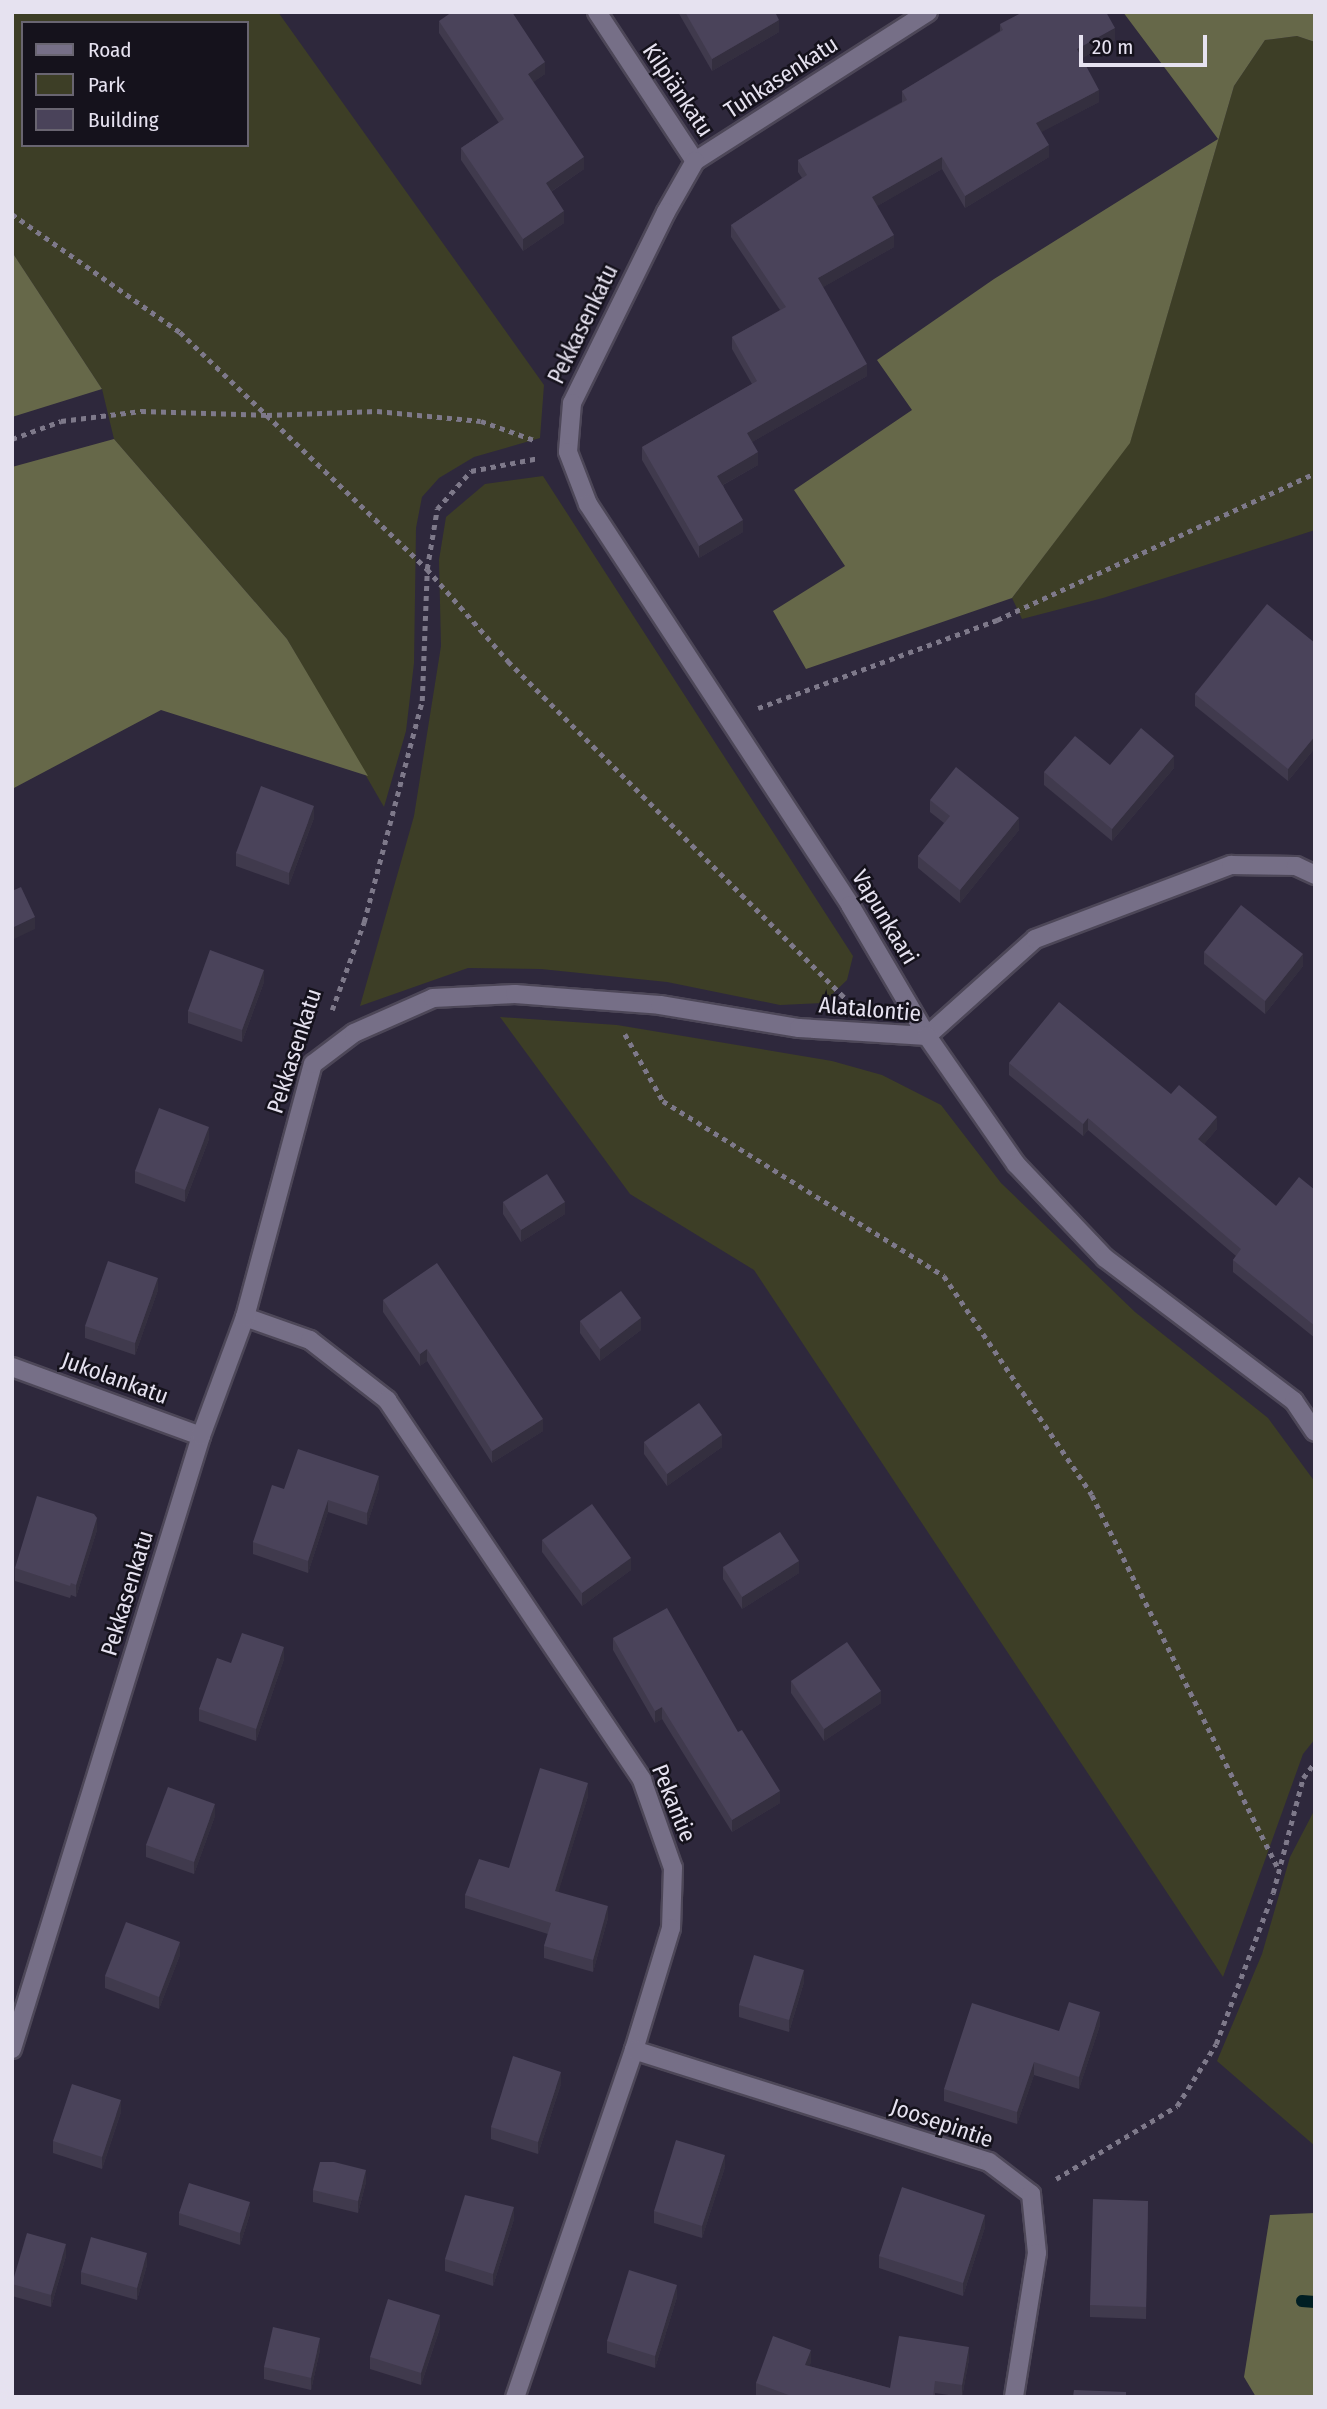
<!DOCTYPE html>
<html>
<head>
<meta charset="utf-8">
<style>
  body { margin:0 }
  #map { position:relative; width:1327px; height:2409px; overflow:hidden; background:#2e283c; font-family:"Fira Sans Condensed",sans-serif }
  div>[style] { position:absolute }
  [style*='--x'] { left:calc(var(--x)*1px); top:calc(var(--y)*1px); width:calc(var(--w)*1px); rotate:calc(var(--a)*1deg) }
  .green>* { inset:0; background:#3d3e26 }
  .forest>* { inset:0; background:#666849 }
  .stream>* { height:12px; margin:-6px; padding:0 6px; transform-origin:6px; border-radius:6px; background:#001e23 }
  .path>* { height:4.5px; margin-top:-2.25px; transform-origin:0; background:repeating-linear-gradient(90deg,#7e798a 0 5px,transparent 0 10px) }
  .roads { filter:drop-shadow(2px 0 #4d4758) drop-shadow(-2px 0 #4d4758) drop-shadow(0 2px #4d4758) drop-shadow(0 -2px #4d4758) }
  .minor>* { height:18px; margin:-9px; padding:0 9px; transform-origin:9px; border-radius:9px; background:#766f87 }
  .wall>* { inset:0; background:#403a4d }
  .shaded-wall>* { inset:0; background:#342f3f }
  .building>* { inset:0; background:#4a435a }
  span { translate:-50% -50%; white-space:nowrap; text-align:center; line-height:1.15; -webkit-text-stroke:5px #15121c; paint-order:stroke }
  .street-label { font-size:23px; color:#e6e2f0 }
  .frame { position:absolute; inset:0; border:14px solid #e6e2f0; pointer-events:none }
  .legend { position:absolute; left:21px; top:21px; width:228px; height:126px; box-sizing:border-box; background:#15121c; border:2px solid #696571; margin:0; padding:9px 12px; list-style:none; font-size:21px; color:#e6e2f0 }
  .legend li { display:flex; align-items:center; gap:14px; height:35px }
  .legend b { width:35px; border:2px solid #696571 }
  .scale { position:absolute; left:1079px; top:35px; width:128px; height:32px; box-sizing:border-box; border:4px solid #e6e2f0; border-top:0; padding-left:9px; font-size:21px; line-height:24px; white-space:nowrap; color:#e6e2f0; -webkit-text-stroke:5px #15121c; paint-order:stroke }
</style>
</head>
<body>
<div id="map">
  <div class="green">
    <div style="clip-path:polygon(evenodd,12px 12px,278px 12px,544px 385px,540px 438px,474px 457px,439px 478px,422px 497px,416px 528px,414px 663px,406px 731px,384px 807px,287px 639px,114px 439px,102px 389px,12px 252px,12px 12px,23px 23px,247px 23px,247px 145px,23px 145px,23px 23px)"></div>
    <div style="clip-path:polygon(1297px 36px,1315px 42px,1315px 530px,1103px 598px,1022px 619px,1012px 598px,1130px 442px,1234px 86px,1265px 40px)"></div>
    <div style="clip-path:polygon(543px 476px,853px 956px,847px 980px,823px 1003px,780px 1005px,667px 982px,541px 969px,468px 968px,360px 1006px,414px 816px,441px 646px,439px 560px,446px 517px,485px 484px)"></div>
    <div style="clip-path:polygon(500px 1017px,617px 1025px,832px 1061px,882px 1075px,941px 1105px,1001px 1183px,1135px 1312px,1268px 1418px,1315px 1482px,1315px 1739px,1303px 1754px,1223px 1977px,754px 1270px,630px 1194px)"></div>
    <div style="clip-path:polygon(1315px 1809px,1315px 2146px,1217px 2061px,1262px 1954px,1290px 1857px)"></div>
  </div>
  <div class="forest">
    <div style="clip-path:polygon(1123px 12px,1315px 12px,1315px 42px,1297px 36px,1265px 40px,1234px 86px,1130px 443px,1012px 598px,806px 669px,773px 611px,845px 566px,794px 490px,912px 410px,877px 360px,994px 279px,1218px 139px)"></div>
    <div style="clip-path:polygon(12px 252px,102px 389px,12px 417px)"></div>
    <div style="clip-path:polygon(114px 439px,287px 639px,368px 776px,161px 710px,12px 789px,12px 467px)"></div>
    <div style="clip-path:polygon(1315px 2213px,1315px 2397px,1256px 2397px,1244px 2377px,1270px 2215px)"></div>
  </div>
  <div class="stream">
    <div style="--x:1302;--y:2301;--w:13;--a:4"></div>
  </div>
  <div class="path">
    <div style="--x:12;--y:214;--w:205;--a:35.1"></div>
    <div style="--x:180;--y:332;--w:342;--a:43.8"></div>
    <div style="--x:427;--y:569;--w:123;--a:48.6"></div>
    <div style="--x:508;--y:661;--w:481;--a:45"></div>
    <div style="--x:12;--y:439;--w:52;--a:-20.2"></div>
    <div style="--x:61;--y:421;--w:81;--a:-7.1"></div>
    <div style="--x:141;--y:411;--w:126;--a:1.8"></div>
    <div style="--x:267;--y:415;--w:110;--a:-2.1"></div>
    <div style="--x:377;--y:411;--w:104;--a:5.5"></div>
    <div style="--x:481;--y:421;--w:59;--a:19.7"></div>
    <div style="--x:758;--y:708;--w:255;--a:-20.2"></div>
    <div style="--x:997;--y:620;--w:350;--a:-24.8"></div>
    <div style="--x:332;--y:1010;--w:94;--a:-70"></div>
    <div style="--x:364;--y:922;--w:228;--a:-75.3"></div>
    <div style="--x:422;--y:701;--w:132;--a:-87.8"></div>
    <div style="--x:427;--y:569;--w:61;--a:-80.5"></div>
    <div style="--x:437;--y:509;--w:51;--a:-48.2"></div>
    <div style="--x:471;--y:471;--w:69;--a:-10.8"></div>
    <div style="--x:625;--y:1034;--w:77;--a:60.4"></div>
    <div style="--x:663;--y:1101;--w:331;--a:31.9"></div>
    <div style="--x:944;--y:1276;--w:264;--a:55.9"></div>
    <div style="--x:1092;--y:1495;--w:419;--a:63.5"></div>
    <div style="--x:1056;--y:2179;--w:141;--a:-31.1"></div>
    <div style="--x:1177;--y:2106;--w:73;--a:-57.8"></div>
    <div style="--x:1216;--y:2044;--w:161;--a:-69.3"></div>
    <div style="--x:1273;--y:1893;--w:119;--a:-75.4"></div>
    <div style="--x:1303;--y:1778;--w:20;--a:-53"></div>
  </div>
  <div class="roads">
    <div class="minor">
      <div style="--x:597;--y:12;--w:178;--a:56.7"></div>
      <div style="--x:928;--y:12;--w:277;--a:147.4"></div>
      <div style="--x:695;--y:161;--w:59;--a:119.6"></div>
      <div style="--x:666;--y:212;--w:213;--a:116.2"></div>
      <div style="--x:572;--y:403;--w:49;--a:94.7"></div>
      <div style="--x:568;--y:452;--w:56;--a:69"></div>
      <div style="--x:588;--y:504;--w:479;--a:56.8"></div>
      <div style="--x:850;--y:905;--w:152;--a:59.6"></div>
      <div style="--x:927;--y:1036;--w:145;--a:-41.9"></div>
      <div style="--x:1035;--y:939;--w:210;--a:-20.7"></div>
      <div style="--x:1231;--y:865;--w:65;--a:0.9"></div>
      <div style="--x:1296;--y:866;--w:21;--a:25"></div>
      <div style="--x:245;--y:1317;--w:69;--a:19.5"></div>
      <div style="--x:310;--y:1340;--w:98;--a:37.9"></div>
      <div style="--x:387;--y:1400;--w:458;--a:56.1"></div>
      <div style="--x:642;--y:1780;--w:93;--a:70.6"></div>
      <div style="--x:673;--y:1868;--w:60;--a:91.9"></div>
      <div style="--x:671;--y:1928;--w:127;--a:106.9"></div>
      <div style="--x:634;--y:2050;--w:367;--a:108.9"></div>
      <div style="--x:12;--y:1367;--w:201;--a:20.1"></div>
      <div style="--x:12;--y:2049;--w:641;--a:-72.86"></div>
      <div style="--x:201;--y:1436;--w:127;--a:-69.7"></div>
      <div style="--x:245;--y:1317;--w:262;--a:-75"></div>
      <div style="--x:313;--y:1064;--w:51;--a:-37.1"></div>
      <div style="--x:354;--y:1033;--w:86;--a:-23.9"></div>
      <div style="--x:433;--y:998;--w:82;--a:-2.8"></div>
      <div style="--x:515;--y:994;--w:145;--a:4.3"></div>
      <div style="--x:660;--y:1005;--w:141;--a:9.4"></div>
      <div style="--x:799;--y:1028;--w:128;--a:3.6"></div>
      <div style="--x:927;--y:1036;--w:156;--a:55.2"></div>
      <div style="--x:1016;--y:1164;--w:129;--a:46.6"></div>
      <div style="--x:1105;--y:1258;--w:237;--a:37.1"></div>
      <div style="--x:1294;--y:1401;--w:37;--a:56"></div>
      <div style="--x:634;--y:2050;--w:372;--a:17.5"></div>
      <div style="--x:989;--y:2162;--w:53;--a:37.3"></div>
      <div style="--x:1031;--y:2194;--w:59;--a:84.2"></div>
      <div style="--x:1037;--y:2253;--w:146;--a:99.1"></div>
    </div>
  </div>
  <div class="wall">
    <div style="clip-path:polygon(678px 12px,775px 12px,779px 32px,712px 71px)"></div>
    <div style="clip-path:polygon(439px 21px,545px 74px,533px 82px,584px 169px,551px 192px,564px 223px,523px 251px,461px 160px,461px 148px,499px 123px,439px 33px)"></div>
    <div style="clip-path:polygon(1000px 24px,1115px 40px,1082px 58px,1099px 102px,1041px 132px,1049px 157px,965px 208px,942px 169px,877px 206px,894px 247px,823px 287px,867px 376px,752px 442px,758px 465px,723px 485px,743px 532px,699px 558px,642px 460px,642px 447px,752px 384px,732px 349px,732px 337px,780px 310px,731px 237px,731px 225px,802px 178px,798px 172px,798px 160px,902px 102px,902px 91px,1000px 31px)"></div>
    <div style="clip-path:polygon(1315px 643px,1315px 748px,1288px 781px,1195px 706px,1195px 694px)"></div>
    <div style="clip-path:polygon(1110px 765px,1174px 768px,1112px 841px,1044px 785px,1044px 772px)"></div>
    <div style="clip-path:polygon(930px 800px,1019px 830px,960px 903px,918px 868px,918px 856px,944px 823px,930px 812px)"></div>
    <div style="clip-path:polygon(314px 818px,289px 885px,236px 866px,236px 853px)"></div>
    <div style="clip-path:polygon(1204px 952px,1303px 966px,1265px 1014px,1204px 964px)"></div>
    <div style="clip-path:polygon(264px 982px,242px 1042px,188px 1023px,188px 1011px)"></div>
    <div style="clip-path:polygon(1009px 1063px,1171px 1094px,1217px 1129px,1204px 1144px,1276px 1206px,1315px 1190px,1315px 1338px,1233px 1272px,1233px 1260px,1236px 1256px,1088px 1130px,1083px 1136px,1009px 1075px)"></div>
    <div style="clip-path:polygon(209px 1139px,185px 1202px,135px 1183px,135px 1171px)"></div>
    <div style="clip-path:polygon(503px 1202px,565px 1214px,521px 1242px,503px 1214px)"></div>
    <div style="clip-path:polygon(158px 1290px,135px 1355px,85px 1338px,85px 1326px)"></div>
    <div style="clip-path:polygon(383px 1300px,543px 1431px,492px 1463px,427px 1361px,420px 1366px,383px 1312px)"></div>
    <div style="clip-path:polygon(580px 1321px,641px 1330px,600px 1361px,580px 1333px)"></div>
    <div style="clip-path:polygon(644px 1442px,722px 1447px,667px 1486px,644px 1454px)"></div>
    <div style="clip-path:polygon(379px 1488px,367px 1525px,328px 1512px,308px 1573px,253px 1554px,253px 1542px,284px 1489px)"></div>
    <div style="clip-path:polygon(97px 1530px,76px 1597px,71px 1595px,70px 1598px,15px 1581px,15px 1568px)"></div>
    <div style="clip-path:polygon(542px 1540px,631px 1570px,582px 1606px,542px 1552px)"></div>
    <div style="clip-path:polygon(723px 1567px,799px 1573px,742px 1609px,723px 1579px)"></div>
    <div style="clip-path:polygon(613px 1638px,738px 1732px,780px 1803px,732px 1832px,662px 1719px,655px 1723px,613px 1650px)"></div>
    <div style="clip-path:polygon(284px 1659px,256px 1741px,199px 1721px,199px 1709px,231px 1663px)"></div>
    <div style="clip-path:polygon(791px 1681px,881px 1703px,824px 1741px,791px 1693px)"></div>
    <div style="clip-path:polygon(588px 1796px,558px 1892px,608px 1918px,593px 1972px,544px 1958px,544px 1946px,548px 1934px,465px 1908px,465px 1895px,509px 1868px)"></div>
    <div style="clip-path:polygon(215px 1816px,194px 1874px,146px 1857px,146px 1845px)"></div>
    <div style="clip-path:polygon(180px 1955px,159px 2009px,105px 1988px,105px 1976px)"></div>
    <div style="clip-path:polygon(804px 1982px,789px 2032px,739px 2017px,739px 2005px)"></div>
    <div style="clip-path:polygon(1100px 2025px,1079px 2089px,1034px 2075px,1017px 2124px,944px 2101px,944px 2089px,1059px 2031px)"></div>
    <div style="clip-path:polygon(561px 2084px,538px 2154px,491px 2139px,491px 2127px)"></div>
    <div style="clip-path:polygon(121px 2112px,102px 2169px,53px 2153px,53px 2141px)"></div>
    <div style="clip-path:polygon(725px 2167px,702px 2238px,654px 2223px,654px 2211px)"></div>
    <div style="clip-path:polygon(366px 2182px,358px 2213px,313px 2202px,313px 2190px)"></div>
    <div style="clip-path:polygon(1148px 2201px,1146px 2319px,1090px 2317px,1090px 2305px)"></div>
    <div style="clip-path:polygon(179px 2213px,250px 2214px,240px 2245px,179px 2225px)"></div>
    <div style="clip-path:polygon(514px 2219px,493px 2286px,445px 2271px,445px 2259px)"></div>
    <div style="clip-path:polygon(985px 2227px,963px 2296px,879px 2268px,879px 2256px)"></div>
    <div style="clip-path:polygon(66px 2256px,51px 2307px,12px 2296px,12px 2284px)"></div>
    <div style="clip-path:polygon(147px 2265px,137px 2300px,81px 2284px,81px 2272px)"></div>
    <div style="clip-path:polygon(677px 2297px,655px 2368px,607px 2353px,607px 2341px)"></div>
    <div style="clip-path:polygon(440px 2328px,421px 2385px,370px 2369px,370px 2357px)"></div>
    <div style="clip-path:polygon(320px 2350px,311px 2390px,264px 2379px,264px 2367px)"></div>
    <div style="clip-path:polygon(969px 2359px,962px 2397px,935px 2393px,935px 2397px,761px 2397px,756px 2395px,756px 2383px,811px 2362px,809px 2366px,890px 2388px)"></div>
  </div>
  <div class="shaded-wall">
    <div style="clip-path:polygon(779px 20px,779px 32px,712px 71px,712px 59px)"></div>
    <div style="clip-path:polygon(1115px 28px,1115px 40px,1077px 61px,1077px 49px)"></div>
    <div style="clip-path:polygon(545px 62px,545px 74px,528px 86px,528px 74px)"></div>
    <div style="clip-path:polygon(1099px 90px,1099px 102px,1036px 135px,1036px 123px)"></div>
    <div style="clip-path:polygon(1049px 145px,1049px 157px,965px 208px,965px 196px)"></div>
    <div style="clip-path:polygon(584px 157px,584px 169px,546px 195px,546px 183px)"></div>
    <div style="clip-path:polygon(942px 157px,942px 169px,872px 209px,872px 197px)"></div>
    <div style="clip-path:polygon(564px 211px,564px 223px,523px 251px,523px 239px)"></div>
    <div style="clip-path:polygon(894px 235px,894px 247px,818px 290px,818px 278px)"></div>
    <div style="clip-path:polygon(867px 364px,867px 376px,747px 445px,747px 433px)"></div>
    <div style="clip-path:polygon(758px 452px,758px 465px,717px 488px,717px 476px)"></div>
    <div style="clip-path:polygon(743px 520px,743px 532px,699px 558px,699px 546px)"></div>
    <div style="clip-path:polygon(1315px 736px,1315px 748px,1288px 781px,1288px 769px)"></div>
    <div style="clip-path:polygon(1174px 756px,1174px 768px,1112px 841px,1112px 829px)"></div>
    <div style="clip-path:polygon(314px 806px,314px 818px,289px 885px,289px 873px)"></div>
    <div style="clip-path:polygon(1019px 818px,1019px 830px,960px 903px,960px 890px)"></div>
    <div style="clip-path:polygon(35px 917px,35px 929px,12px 940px,12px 928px)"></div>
    <div style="clip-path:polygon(1303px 954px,1303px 966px,1265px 1014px,1265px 1001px)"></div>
    <div style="clip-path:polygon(264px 970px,264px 982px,242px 1042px,242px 1030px)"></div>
    <div style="clip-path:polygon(1217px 1117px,1217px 1129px,1198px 1151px,1198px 1139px)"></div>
    <div style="clip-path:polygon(1088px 1118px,1088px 1130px,1083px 1136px,1083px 1124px)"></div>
    <div style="clip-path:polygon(209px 1127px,209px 1139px,185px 1202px,185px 1190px)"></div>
    <div style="clip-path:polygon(565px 1202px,565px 1214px,521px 1242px,521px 1230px)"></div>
    <div style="clip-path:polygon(158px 1278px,158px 1290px,135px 1355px,135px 1343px)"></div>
    <div style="clip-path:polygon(641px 1318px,641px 1330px,600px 1361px,600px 1349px)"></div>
    <div style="clip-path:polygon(427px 1349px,427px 1361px,420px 1366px,420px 1354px)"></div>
    <div style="clip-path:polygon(543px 1419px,543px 1431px,492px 1463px,492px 1451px)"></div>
    <div style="clip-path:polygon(722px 1435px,722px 1447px,667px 1486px,667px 1474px)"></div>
    <div style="clip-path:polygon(379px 1476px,379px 1488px,367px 1525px,367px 1513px)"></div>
    <div style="clip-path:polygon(328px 1500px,328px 1512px,308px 1573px,308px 1561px)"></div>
    <div style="clip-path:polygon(97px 1518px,97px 1530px,76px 1597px,76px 1585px)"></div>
    <div style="clip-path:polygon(631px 1558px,631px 1570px,582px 1606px,582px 1593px)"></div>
    <div style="clip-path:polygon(799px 1561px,799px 1573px,742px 1609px,742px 1597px)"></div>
    <div style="clip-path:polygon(284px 1647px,284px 1659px,256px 1741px,256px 1729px)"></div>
    <div style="clip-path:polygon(881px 1691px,881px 1703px,824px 1741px,824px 1729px)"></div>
    <div style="clip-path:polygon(662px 1707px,662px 1719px,655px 1723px,655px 1711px)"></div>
    <div style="clip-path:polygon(588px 1783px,588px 1796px,555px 1903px,555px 1891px)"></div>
    <div style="clip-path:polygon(780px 1791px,780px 1803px,732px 1832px,732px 1820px)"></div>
    <div style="clip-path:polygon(215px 1804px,215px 1816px,194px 1874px,194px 1862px)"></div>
    <div style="clip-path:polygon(608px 1906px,608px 1918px,593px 1972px,593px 1960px)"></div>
    <div style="clip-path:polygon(180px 1942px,180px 1955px,159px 2009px,159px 1997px)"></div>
    <div style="clip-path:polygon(804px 1970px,804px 1982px,789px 2032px,789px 2020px)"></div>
    <div style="clip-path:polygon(1100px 2012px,1100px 2025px,1079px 2089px,1079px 2077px)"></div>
    <div style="clip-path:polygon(1034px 2062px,1034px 2075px,1017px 2124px,1017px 2112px)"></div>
    <div style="clip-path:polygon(561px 2072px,561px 2084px,538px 2154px,538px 2142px)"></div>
    <div style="clip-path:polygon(121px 2100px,121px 2112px,102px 2169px,102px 2157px)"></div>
    <div style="clip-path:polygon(725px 2155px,725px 2167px,702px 2238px,702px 2226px)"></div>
    <div style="clip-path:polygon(366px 2170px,366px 2182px,358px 2213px,358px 2201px)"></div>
    <div style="clip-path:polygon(250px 2202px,250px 2214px,240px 2245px,240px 2233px)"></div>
    <div style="clip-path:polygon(514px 2207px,514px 2219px,493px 2286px,493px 2274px)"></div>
    <div style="clip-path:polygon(985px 2215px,985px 2227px,963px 2296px,963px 2283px)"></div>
    <div style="clip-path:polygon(66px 2244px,66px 2256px,51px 2307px,51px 2295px)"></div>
    <div style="clip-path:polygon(147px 2253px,147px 2265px,137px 2300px,137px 2288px)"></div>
    <div style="clip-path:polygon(677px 2285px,677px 2297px,655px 2368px,655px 2356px)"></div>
    <div style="clip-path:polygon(440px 2315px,440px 2328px,421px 2385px,421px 2373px)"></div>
    <div style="clip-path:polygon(320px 2338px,320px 2350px,311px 2390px,311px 2378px)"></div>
    <div style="clip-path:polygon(969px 2347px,969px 2359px,962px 2397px,962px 2385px)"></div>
    <div style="clip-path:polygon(811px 2350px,811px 2362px,805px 2377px,805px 2365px)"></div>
  </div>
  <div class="building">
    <div style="clip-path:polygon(452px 12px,512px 12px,545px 62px,528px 74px,584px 157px,546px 183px,564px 211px,523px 239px,461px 148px,504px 119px,439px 21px)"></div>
    <div style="clip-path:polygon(685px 12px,775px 12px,779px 20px,712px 59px)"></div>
    <div style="clip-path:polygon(1023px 12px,1106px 12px,1115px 28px,1077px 49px,1099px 90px,1036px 123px,1049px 145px,965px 196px,942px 157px,872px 197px,894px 235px,818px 278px,867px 364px,747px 433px,758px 452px,717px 476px,743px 520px,699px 546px,642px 447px,757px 381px,732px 337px,786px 307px,731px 225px,807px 175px,798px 160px,907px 100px,902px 91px,1003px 30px,1000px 24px)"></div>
    <div style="clip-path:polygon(1267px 604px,1315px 643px,1315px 736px,1288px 769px,1195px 694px)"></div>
    <div style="clip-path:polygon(1141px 728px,1174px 756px,1112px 829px,1044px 772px,1075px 736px,1110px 765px)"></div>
    <div style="clip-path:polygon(956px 767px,1019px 818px,960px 890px,918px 856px,950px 816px,930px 800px)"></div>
    <div style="clip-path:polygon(261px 786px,314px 806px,289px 873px,236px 853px)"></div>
    <div style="clip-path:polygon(21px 887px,35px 917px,12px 928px,12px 891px)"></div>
    <div style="clip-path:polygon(1241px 905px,1303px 954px,1265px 1001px,1204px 952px)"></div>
    <div style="clip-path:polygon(210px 950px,264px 970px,242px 1030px,188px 1011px)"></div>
    <div style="clip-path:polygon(1059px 1002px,1171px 1094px,1179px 1085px,1217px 1117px,1198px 1139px,1276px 1206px,1299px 1177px,1315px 1190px,1315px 1326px,1233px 1260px,1241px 1249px,1088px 1118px,1083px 1124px,1009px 1063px)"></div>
    <div style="clip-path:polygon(159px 1108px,209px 1127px,185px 1190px,135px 1171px)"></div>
    <div style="clip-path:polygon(547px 1174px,565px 1202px,521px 1230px,503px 1202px)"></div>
    <div style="clip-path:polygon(108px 1261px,158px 1278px,135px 1343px,85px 1326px)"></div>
    <div style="clip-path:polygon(437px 1263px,543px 1419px,492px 1451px,427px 1349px,420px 1354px,383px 1300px)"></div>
    <div style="clip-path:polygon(621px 1291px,641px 1318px,600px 1349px,580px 1321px)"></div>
    <div style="clip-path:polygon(699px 1403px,722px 1435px,667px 1474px,644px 1442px)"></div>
    <div style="clip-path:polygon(298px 1449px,379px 1476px,367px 1513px,328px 1500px,308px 1561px,253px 1542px,272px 1485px,284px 1489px)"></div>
    <div style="clip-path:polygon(37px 1496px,94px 1514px,97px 1518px,76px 1585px,71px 1583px,70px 1586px,15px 1568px)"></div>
    <div style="clip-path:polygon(592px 1504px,631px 1558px,582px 1593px,542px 1540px)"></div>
    <div style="clip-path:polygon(780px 1532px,799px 1561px,742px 1597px,723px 1567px)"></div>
    <div style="clip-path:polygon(667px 1608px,738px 1732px,742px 1730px,780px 1791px,732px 1820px,662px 1707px,655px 1711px,613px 1638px)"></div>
    <div style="clip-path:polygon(242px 1633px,284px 1647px,256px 1729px,199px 1709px,217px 1658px,231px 1663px)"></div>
    <div style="clip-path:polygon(847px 1642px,881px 1691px,824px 1729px,791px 1681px)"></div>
    <div style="clip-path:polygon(540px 1768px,588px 1783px,555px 1891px,608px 1906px,593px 1960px,544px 1946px,551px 1923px,465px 1895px,479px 1859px,509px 1868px)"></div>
    <div style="clip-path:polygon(168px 1787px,215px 1804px,194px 1862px,146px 1845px)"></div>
    <div style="clip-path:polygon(126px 1922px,180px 1942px,159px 1997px,105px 1976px)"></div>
    <div style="clip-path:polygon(754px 1955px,804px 1970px,789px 2020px,739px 2005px)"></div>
    <div style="clip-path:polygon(1069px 2002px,1100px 2012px,1079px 2077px,1034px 2062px,1017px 2112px,944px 2089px,972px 2003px,1059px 2031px)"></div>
    <div style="clip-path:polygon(513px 2056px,561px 2072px,538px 2142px,491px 2127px)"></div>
    <div style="clip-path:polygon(72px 2084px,121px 2100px,102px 2157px,53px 2141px)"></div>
    <div style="clip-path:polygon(676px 2140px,725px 2155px,702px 2226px,654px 2211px)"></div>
    <div style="clip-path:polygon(320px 2162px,334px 2162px,366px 2170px,358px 2201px,313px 2190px)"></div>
    <div style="clip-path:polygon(189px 2183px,250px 2202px,240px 2233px,179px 2213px)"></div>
    <div style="clip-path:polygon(902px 2187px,985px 2215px,963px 2283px,879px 2256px)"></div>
    <div style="clip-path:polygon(465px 2195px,514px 2207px,493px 2274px,445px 2259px)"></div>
    <div style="clip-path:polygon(1093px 2199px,1148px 2201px,1146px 2307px,1090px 2305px)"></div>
    <div style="clip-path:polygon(27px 2233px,66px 2244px,51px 2295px,12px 2284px)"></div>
    <div style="clip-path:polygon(91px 2237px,147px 2253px,137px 2288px,81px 2272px)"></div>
    <div style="clip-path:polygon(629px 2270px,677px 2285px,655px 2356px,607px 2341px)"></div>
    <div style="clip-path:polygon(388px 2299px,440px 2315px,421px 2373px,370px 2357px)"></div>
    <div style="clip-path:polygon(273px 2327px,320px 2338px,311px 2378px,264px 2367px)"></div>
    <div style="clip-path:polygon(773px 2336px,811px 2350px,805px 2365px,890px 2388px,899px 2336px,969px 2347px,962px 2385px,935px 2381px,933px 2397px,794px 2397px,756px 2383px)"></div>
    <div style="clip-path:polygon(1074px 2390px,1126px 2392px,1126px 2397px,1073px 2397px)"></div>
  </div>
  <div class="street-label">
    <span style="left:781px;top:77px;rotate:-33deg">Tuhkasenkatu</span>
    <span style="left:678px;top:90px;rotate:56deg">Kilpiänkatu</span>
    <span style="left:583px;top:324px;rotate:-64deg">Pekkasenkatu</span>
    <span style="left:885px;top:917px;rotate:59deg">Vapunkaari</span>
    <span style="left:870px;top:1009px;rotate:5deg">Alatalontie</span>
    <span style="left:294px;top:1051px;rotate:-72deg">Pekkasenkatu</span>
    <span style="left:115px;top:1378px;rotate:20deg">Jukolankatu</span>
    <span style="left:127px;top:1593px;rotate:-73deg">Pekkasenkatu</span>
    <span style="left:674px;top:1803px;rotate:68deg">Pekantie</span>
    <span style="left:942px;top:2123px;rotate:19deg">Joosepintie</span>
  </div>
  <div class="frame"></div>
  <ul class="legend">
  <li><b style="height:9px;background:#766f87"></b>Road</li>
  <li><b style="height:19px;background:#3d3e26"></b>Park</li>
  <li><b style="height:19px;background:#4a435a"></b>Building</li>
  </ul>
  <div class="scale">20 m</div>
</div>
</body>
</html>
